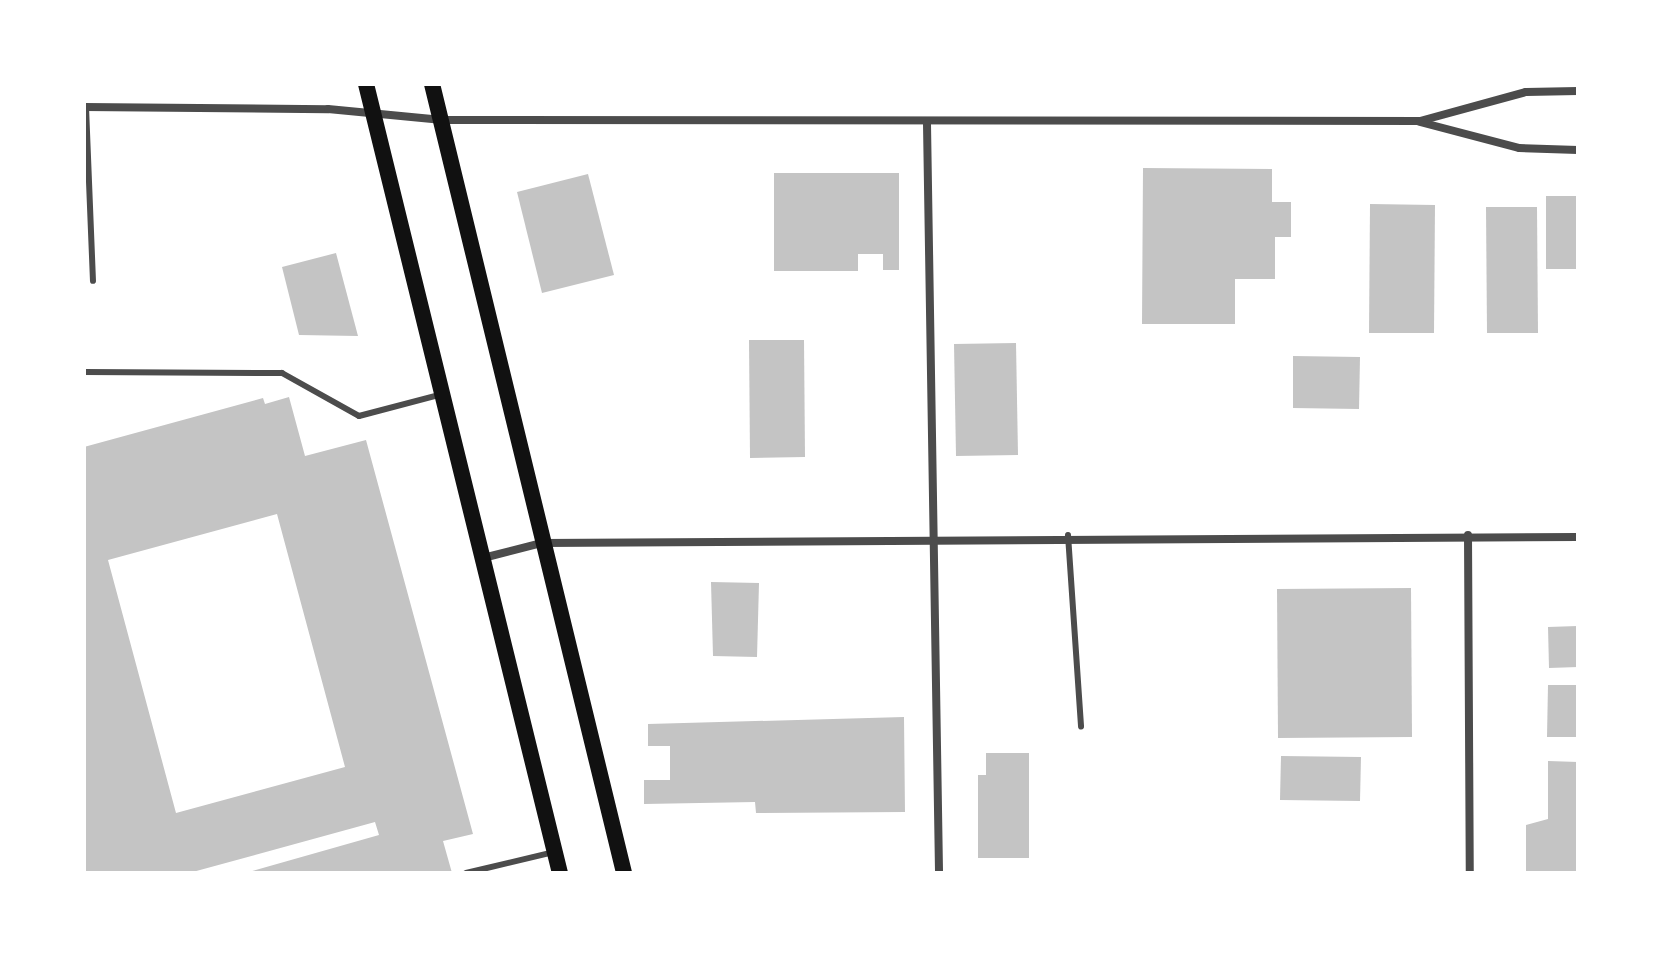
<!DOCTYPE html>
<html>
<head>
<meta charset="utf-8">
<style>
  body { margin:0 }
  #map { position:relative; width:1662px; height:957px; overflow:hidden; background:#fff; font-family:Inter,sans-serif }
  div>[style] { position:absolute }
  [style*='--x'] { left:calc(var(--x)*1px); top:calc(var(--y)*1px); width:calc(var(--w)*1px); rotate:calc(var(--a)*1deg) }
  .building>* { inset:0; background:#c4c4c4 }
  .service>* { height:6px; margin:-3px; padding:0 3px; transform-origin:3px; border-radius:3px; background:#4c4c4c }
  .minor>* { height:8px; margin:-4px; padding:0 4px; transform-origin:4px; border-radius:4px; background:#4c4c4c }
  .secondary>* { height:16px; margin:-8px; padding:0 8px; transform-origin:8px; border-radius:8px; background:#111 }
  span { translate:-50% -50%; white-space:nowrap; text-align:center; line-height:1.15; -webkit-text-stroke:7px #fff; paint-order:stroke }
  .frame { position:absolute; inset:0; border:86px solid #fff; pointer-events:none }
</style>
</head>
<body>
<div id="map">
  <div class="building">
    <div style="clip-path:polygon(1143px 168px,1272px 169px,1272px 202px,1291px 202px,1291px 237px,1275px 237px,1275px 279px,1235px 279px,1235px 324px,1142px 324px)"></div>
    <div style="clip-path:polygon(774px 173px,899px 173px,899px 270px,883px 270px,883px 254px,858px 254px,858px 271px,774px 271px)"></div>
    <div style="clip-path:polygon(588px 174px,614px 275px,542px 293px,517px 192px)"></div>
    <div style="clip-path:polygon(1546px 196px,1578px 196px,1578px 269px,1546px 269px)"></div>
    <div style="clip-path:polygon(1370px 204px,1435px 205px,1434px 333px,1369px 333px)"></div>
    <div style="clip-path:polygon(1486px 207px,1537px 207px,1538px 333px,1487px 333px)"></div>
    <div style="clip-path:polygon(336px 253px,358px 336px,299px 335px,282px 267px)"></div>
    <div style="clip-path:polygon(749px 340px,804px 340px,805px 457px,750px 458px)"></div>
    <div style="clip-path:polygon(1016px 343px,1018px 455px,956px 456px,954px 344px)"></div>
    <div style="clip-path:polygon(1293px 356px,1360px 357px,1359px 409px,1293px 408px)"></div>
    <div style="clip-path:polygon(evenodd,289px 397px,305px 456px,366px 440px,473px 834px,443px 841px,452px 873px,245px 873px,379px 835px,375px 822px,189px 873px,84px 873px,84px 447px,263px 398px,265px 404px,289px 397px,277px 514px,345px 767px,176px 813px,108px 560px,277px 514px)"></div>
    <div style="clip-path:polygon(711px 582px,759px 583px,757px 657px,713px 656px)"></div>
    <div style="clip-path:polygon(1411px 588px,1412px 737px,1278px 738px,1277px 589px)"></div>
    <div style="clip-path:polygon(1578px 626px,1578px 667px,1549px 668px,1548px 627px)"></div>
    <div style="clip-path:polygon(1548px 685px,1578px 685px,1578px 737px,1547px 737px)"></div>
    <div style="clip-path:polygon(904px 717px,905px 812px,756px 813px,755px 802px,644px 804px,644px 780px,670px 780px,670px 746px,648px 746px,648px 724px)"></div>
    <div style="clip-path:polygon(986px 753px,1029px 753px,1029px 858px,978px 858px,978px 775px,986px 775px)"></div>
    <div style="clip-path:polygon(1281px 756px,1361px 757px,1360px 801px,1280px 800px)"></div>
    <div style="clip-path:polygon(1548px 761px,1578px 762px,1578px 873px,1526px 873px,1526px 825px,1548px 819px)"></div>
  </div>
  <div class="service">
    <div style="--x:86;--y:107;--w:174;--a:87.7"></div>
    <div style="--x:84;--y:372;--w:198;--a:0.3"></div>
    <div style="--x:282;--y:373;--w:88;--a:29.2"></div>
    <div style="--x:359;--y:416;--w:86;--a:-14.8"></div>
    <div style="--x:1068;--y:535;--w:192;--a:86.1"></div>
    <div style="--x:466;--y:873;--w:90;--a:-13.4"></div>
  </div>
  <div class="minor">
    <div style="--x:84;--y:107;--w:244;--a:0.5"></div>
    <div style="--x:328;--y:109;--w:115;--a:5.5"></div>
    <div style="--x:442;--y:120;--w:978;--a:0.06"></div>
    <div style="--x:1420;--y:121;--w:110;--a:-15.3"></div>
    <div style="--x:1526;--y:92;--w:52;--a:-1.1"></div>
    <div style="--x:1420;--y:122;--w:102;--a:14.7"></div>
    <div style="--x:1519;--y:148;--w:59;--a:1.9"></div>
    <div style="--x:927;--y:124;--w:749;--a:89.08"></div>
    <div style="--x:1468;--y:535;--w:338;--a:89.7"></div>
    <div style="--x:483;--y:558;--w:61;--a:-14.3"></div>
    <div style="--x:542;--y:543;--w:1036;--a:-0.33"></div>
  </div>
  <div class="secondary">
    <div style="--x:366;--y:84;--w:813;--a:76.19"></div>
    <div style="--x:432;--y:84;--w:812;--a:76.32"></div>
  </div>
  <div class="frame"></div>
</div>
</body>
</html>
